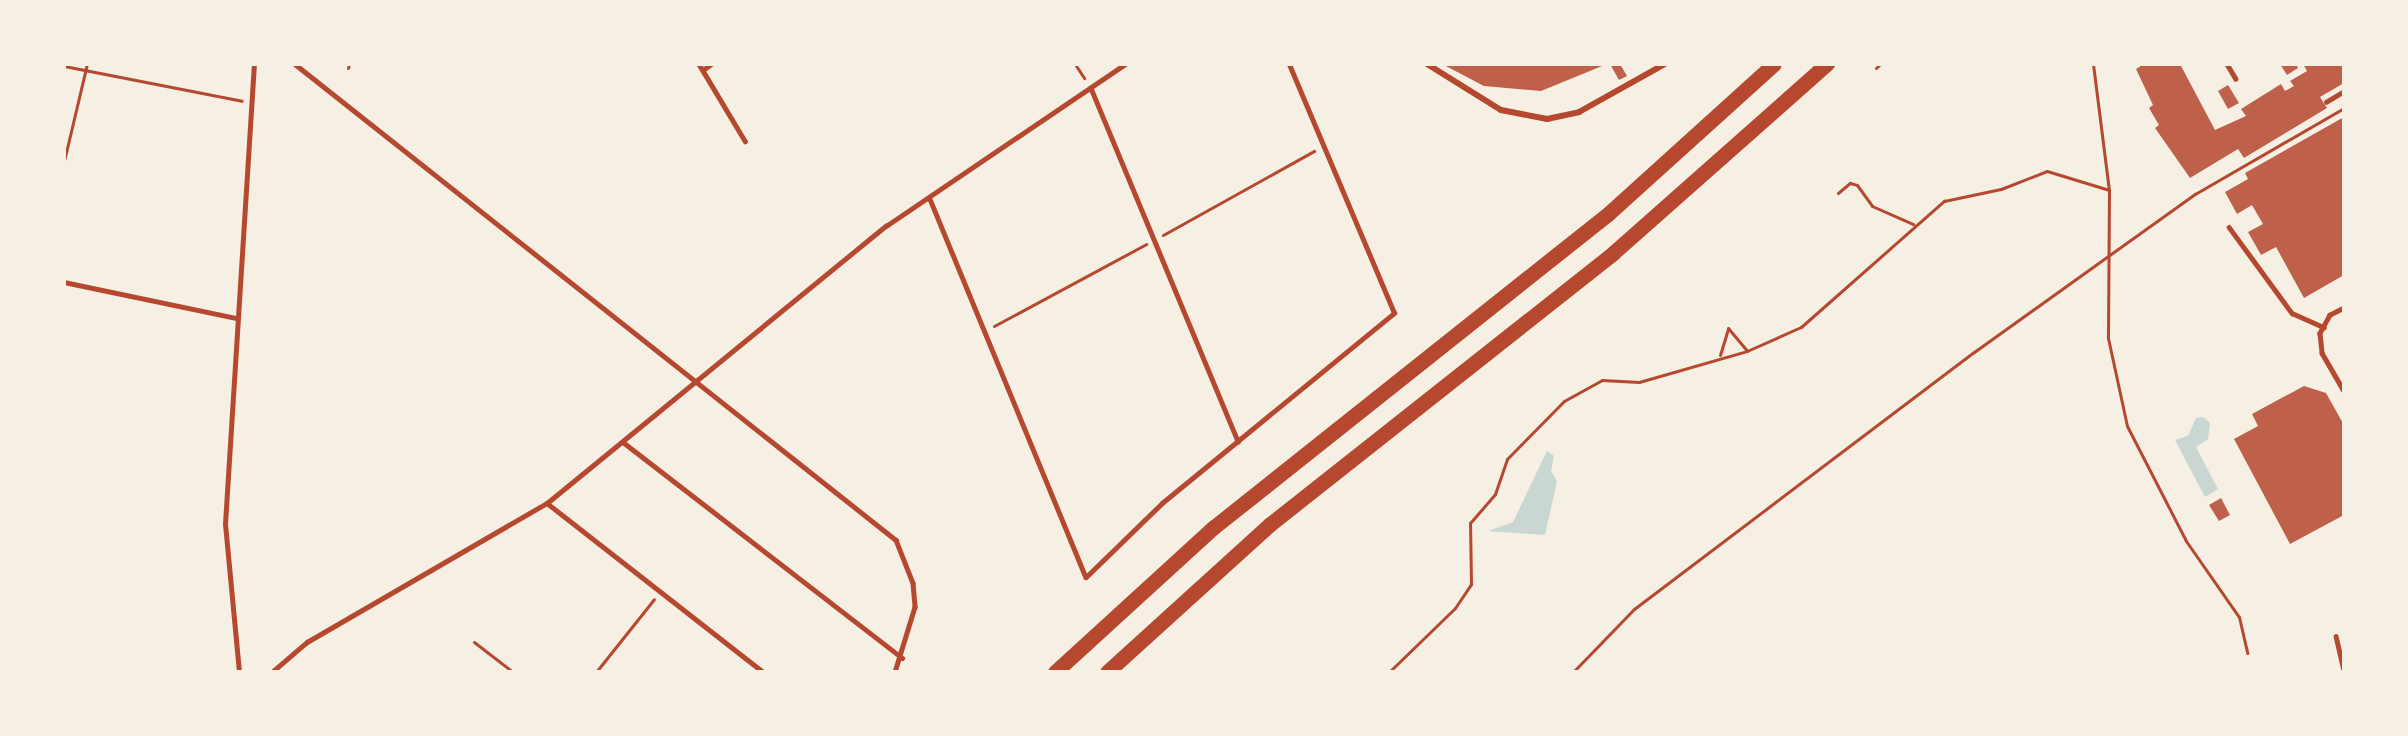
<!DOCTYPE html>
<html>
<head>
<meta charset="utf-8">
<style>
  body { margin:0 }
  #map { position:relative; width:2408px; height:736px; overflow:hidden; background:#f6efe4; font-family:Arial,sans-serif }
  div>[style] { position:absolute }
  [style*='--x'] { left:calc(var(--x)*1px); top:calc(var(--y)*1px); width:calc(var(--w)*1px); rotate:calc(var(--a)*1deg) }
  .water>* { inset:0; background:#c9d6d2 }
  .building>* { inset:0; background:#bf614a }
  .path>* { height:3px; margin:-1.5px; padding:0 1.5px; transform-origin:1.5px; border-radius:1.5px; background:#b5482f }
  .service>* { height:4.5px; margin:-2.25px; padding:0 2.25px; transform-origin:2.25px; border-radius:2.25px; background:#b5482f }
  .minor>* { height:6px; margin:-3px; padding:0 3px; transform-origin:3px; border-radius:3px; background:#b5482f }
  .trunk>* { height:15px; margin:-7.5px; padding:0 7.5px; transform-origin:7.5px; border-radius:7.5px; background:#b5482f }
  span { translate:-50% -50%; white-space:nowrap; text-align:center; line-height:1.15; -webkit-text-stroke:4.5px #f6efe4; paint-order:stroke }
  .frame { position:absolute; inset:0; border:66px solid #f6efe4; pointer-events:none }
</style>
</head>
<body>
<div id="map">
  <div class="water">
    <div style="clip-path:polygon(2203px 417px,2210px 423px,2208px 439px,2196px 447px,2218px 489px,2205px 497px,2175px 440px,2188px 436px,2196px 418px)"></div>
    <div style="clip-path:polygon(1547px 451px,1554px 456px,1551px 471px,1557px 481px,1545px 535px,1488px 531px,1513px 522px)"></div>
  </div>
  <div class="building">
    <div style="clip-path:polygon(1442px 64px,1607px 64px,1541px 91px,1484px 86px)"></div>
    <div style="clip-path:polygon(1610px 64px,1620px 64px,1627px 76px,1619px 80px)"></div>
    <div style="clip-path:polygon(2144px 64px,2180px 64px,2215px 130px,2246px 116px,2241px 109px,2281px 84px,2285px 91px,2294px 86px,2290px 81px,2307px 71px,2303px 64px,2344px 64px,2344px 83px,2320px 97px,2327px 108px,2244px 158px,2238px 149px,2190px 178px,2155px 128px,2159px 125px,2149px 108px,2153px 105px,2136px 69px)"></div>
    <div style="clip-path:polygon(2280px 64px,2296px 64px,2298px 68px,2287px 75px)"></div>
    <div style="clip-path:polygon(2228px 85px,2239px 103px,2228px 109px,2218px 91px)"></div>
    <div style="clip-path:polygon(2344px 117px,2344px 275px,2304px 298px,2276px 247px,2261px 255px,2248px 232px,2263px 224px,2252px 205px,2237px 214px,2225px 192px,2248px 179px,2245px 173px)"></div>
    <div style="clip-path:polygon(2304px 386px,2326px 393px,2344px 425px,2344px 515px,2290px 544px,2234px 439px,2258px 426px,2252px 414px)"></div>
    <div style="clip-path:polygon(2221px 498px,2230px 515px,2219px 521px,2209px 505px)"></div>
  </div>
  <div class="path">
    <div style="--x:1075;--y:64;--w:17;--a:57"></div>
    <div style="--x:2093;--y:64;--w:127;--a:82.8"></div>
    <div style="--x:2109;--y:190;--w:148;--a:90.4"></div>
    <div style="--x:2108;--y:338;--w:90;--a:77.8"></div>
    <div style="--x:2127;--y:426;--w:129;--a:62.8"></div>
    <div style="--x:2186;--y:541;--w:93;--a:55.1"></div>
    <div style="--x:2239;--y:617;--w:37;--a:77"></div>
    <div style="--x:64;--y:66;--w:181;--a:11.1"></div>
    <div style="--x:348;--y:68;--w:4;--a:-76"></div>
    <div style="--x:1876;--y:68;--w:6;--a:-45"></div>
    <div style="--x:64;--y:161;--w:100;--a:-76.7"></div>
    <div style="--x:1838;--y:193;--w:16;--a:-40"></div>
    <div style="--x:1850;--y:183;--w:7;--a:16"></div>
    <div style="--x:1857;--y:185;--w:26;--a:54"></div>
    <div style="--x:1872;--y:206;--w:45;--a:23.7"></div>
    <div style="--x:1163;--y:235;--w:173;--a:-29.1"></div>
    <div style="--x:994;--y:326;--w:173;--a:-28.3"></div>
    <div style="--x:1720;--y:355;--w:28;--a:-73"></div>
    <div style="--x:1728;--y:328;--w:30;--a:50"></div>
    <div style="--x:64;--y:560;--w:15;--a:90"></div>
    <div style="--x:474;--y:642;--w:49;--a:37.6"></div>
    <div style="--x:596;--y:672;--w:93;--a:-51.5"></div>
    <div style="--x:1389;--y:672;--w:92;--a:-44.1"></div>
    <div style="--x:1455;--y:608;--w:29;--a:-56"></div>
    <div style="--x:1471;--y:584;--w:61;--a:-90.9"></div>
    <div style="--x:1470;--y:523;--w:38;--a:-49"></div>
    <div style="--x:1495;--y:494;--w:37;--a:-71"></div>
    <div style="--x:1507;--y:459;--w:81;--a:-45.5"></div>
    <div style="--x:1564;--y:401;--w:43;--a:-28.9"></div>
    <div style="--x:1602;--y:380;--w:37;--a:3"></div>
    <div style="--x:1639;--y:382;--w:112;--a:-16"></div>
    <div style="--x:1747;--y:351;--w:59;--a:-24"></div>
    <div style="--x:1801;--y:327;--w:191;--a:-41.4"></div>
    <div style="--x:1944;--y:201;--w:58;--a:-11.9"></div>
    <div style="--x:2001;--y:189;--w:49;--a:-21.4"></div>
    <div style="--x:2047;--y:171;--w:65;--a:17"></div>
    <div style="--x:1573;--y:672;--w:88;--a:-45.9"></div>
    <div style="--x:1634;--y:609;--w:426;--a:-37.1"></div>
    <div style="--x:1974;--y:352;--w:272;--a:-35.6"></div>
    <div style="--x:2195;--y:194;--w:172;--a:-30"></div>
  </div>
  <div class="service">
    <div style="--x:295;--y:64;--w:767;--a:38.38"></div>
    <div style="--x:896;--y:540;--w:46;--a:68.4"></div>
    <div style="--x:913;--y:583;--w:24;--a:85"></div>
    <div style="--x:915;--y:607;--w:68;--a:107.1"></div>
    <div style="--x:699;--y:64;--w:90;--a:59.1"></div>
    <div style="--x:2227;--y:64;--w:17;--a:59"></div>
    <div style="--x:703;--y:70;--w:10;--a:-37"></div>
    <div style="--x:1091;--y:88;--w:383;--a:67.4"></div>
    <div style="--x:2326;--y:102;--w:21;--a:-31"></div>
    <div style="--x:930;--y:199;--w:409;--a:67.6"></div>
    <div style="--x:1086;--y:577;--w:106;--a:-44.2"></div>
    <div style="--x:1162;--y:503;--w:300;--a:-39.3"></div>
    <div style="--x:1394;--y:313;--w:270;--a:-112.9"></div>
    <div style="--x:2229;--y:227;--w:107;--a:53.8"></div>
    <div style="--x:2292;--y:313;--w:35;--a:24"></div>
    <div style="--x:64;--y:282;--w:176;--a:11.8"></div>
    <div style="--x:2344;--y:308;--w:16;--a:153"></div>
    <div style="--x:2330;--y:315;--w:21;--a:119"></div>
    <div style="--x:2320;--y:333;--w:20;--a:84"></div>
    <div style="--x:2322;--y:353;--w:44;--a:59.9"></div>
    <div style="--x:623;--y:442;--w:353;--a:37.7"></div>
    <div style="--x:547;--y:503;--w:274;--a:38"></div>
    <div style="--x:2336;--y:636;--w:36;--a:77"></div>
    <div style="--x:239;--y:672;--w:149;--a:-95.4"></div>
    <div style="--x:225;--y:524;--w:461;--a:-86.4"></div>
    <div style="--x:272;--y:672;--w:46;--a:-40.6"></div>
    <div style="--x:307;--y:642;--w:277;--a:-30.1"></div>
    <div style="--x:547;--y:503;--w:438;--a:-39.3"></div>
    <div style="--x:886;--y:226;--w:289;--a:-34.1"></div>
  </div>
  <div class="minor">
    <div style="--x:1427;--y:64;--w:87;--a:31.9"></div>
    <div style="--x:1501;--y:110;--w:47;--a:11.1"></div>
    <div style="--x:1547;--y:119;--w:33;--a:-12"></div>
    <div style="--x:1579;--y:112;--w:98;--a:-29.2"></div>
  </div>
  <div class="trunk">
    <div style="--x:1055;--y:672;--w:215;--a:-42.4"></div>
    <div style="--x:1214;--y:527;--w:505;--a:-38.48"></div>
    <div style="--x:1609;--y:213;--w:222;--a:-42.1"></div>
    <div style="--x:1107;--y:672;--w:219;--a:-42.2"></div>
    <div style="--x:1269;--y:525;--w:439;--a:-38.3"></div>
    <div style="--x:1613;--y:253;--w:286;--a:-41.5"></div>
  </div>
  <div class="frame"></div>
</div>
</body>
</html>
